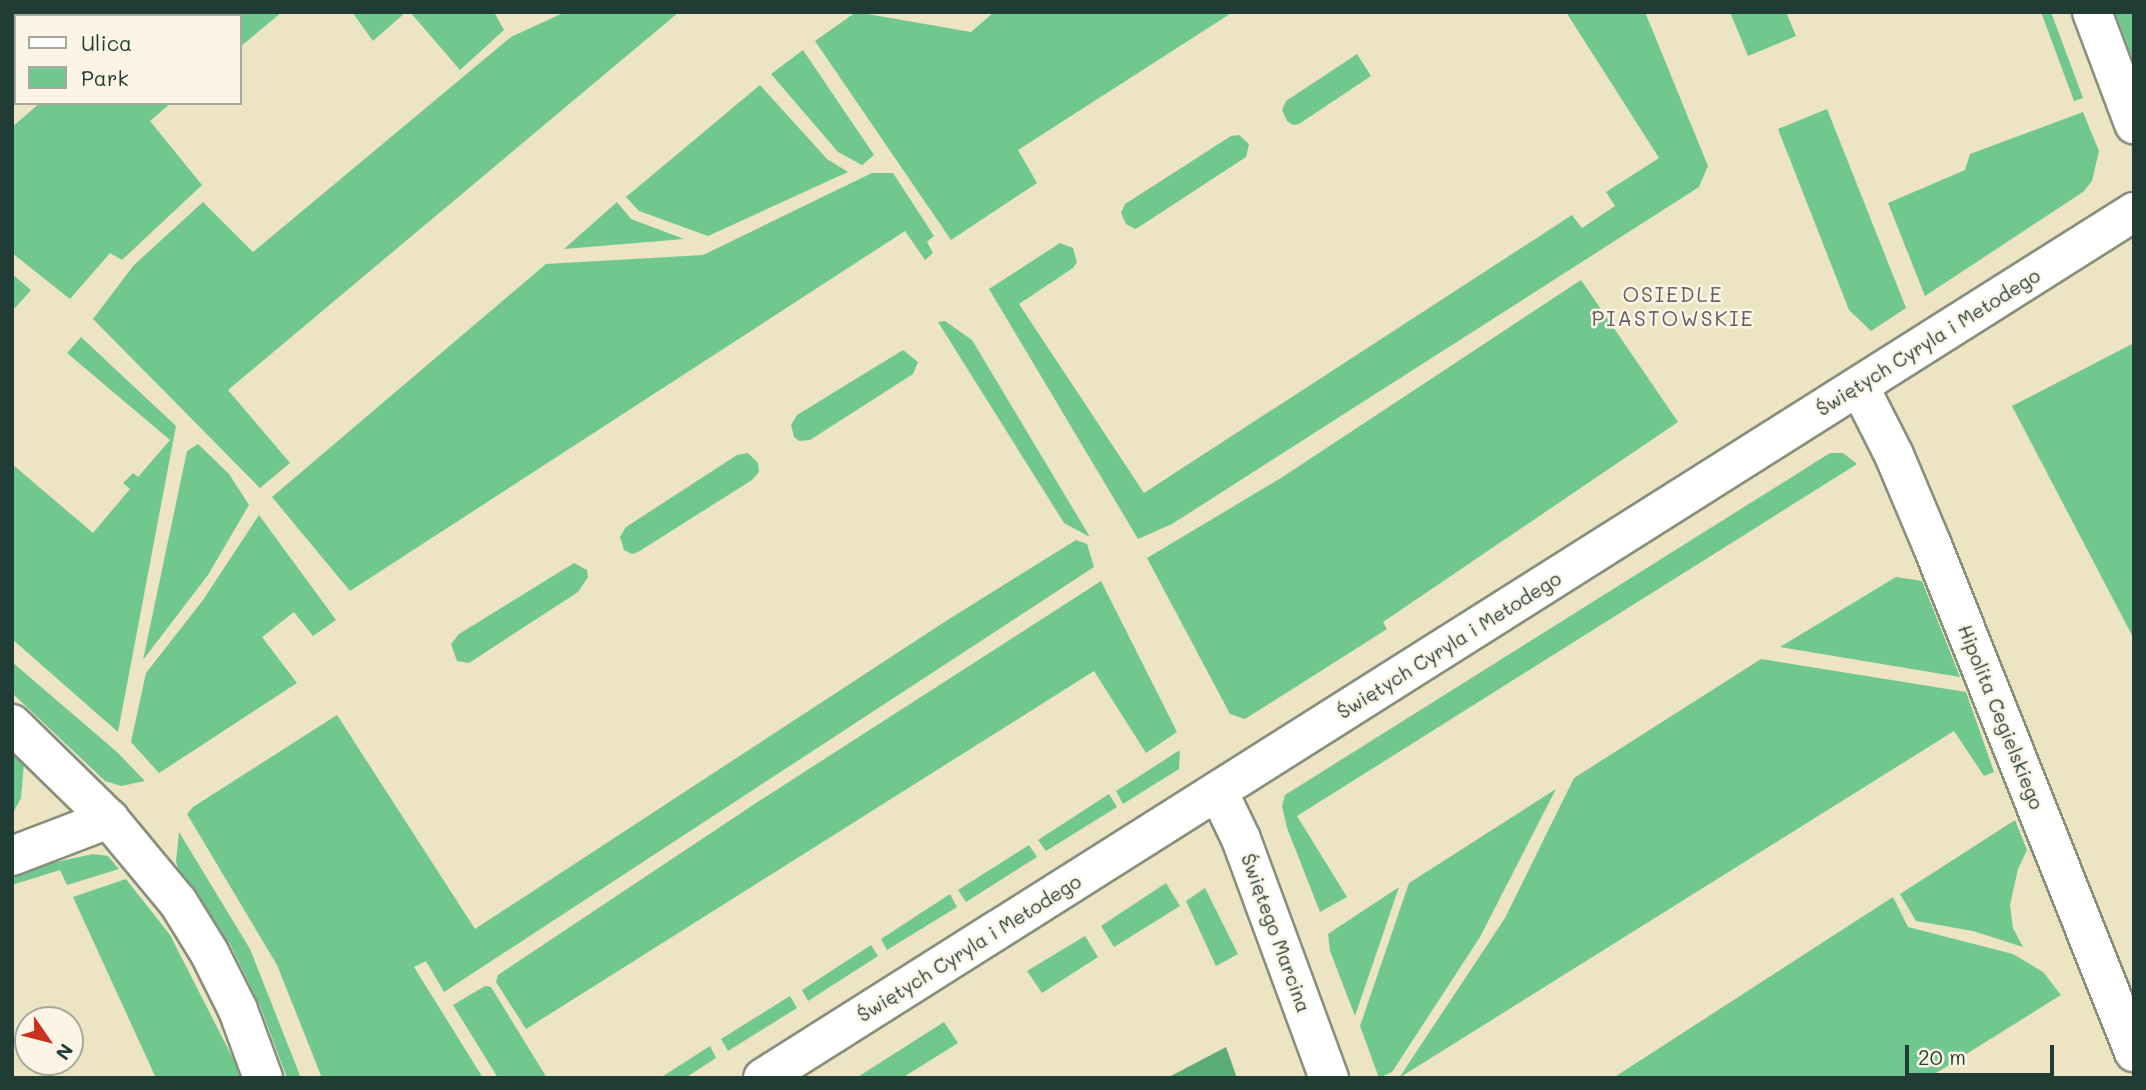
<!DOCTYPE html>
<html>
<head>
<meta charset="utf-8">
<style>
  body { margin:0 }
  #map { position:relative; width:2146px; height:1090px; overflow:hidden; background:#ede4c4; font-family:Mali,sans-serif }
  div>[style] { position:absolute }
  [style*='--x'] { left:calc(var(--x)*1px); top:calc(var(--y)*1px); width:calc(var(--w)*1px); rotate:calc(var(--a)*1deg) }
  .green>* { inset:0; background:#70c88e }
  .forest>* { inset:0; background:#5cac79 }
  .roads { filter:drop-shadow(2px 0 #86907c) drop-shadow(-2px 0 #86907c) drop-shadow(0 2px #86907c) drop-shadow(0 -2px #86907c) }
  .street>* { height:38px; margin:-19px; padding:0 19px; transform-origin:19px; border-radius:19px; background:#fff }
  span { translate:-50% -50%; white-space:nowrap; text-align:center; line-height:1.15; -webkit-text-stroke:5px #fcf5e5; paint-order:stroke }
  .street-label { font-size:19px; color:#1f3d34 }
  .neighbourhood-label { font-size:21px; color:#635e64; letter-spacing:2px }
  .frame { position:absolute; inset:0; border:14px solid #1f3d34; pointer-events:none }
  .legend { position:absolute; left:14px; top:14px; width:228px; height:91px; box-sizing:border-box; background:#fcf5e5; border:2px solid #a4ab9e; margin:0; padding:9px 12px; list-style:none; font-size:21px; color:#1f3d34 }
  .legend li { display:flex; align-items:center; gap:14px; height:35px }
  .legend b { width:35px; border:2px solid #a4ab9e }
  .north { position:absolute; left:14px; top:1006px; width:70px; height:70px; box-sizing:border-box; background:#fcf5e5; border:2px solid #a4ab9e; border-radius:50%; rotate:125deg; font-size:19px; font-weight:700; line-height:28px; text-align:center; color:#1f3d34 }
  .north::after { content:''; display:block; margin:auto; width:24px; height:32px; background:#c8321e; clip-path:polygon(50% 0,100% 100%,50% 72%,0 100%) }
  .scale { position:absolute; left:1905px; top:1045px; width:149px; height:32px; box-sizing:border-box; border:4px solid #1f3d34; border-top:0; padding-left:9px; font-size:21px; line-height:24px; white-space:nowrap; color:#1f3d34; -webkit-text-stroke:5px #fcf5e5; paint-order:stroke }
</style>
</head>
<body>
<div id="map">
  <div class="green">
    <div style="clip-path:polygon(12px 12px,117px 12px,113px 16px,16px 16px,16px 101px,12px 104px)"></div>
    <div style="clip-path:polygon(146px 12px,282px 12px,240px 47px,240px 16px,142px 16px)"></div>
    <div style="clip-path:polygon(352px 12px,406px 12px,373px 41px)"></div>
    <div style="clip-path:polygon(410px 12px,494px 12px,504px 30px,460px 70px)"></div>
    <div style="clip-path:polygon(565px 12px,679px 12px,228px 390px,290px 463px,260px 488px,93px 319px,134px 265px,203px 202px,253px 252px,511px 37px)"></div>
    <div style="clip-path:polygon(856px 12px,971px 32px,994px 12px,1233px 12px,1018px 150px,1037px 183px,951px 240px,815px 41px)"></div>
    <div style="clip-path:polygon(1566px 12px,1645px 12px,1708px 166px,1699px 187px,1172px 524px,1138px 539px,989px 289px,1060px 243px,1073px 248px,1077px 262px,1073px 268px,1019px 304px,1144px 493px,1572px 215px,1582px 228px,1615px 206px,1606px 192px,1659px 158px)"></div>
    <div style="clip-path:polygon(1730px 12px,1786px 12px,1796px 36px,1748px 56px)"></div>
    <div style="clip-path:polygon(2041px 12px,2051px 12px,2083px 98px,2074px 101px)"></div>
    <div style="clip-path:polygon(2115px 12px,2134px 12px,2134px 62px)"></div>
    <div style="clip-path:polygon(803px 50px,874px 155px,862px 165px,838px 152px,771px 74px)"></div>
    <div style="clip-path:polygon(1357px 54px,1371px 76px,1299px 124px,1293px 125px,1287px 121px,1282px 110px,1286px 101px)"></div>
    <div style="clip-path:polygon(760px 85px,827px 159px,848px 172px,708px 236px,639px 211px,626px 197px)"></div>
    <div style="clip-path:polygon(40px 103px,171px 103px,150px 121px,202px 185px,122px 260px,110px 253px,70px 299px,12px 253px,12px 127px)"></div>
    <div style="clip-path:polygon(1827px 109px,1906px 308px,1871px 331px,1849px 310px,1778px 129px)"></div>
    <div style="clip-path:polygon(2083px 112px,2099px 151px,2092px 181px,2083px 192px,1925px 296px,1888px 203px,1965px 170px,1970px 154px)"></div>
    <div style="clip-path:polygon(1239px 135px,1249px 144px,1246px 157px,1139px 227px,1135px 229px,1126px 224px,1121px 213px,1125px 204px,1231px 136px)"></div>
    <div style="clip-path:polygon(872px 173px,893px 173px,934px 236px,927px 242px,933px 253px,925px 260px,905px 231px,350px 591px,272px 497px,546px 264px,703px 255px)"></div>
    <div style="clip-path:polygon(617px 202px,631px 219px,684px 239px,564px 249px)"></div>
    <div style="clip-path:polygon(12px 274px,31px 290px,15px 308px,12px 306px)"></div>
    <div style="clip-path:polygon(1581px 280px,1678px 422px,1383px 622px,1387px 629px,1245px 719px,1230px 714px,1147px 558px,1281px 478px)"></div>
    <div style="clip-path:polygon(945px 321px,972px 340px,1090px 537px,1064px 523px,938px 322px)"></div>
    <div style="clip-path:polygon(81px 337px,176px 426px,118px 732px,12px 639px,12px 464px,93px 533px,130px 489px,123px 483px,133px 473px,138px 477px,170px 440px,67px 353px)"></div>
    <div style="clip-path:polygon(2134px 343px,2134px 639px,2012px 406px)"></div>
    <div style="clip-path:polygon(903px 350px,918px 362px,913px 374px,810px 440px,799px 441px,794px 437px,791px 425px,797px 415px)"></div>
    <div style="clip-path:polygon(198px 444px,229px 474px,249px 505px,208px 575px,143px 660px,187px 451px)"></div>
    <div style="clip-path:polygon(748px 453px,758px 463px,759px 472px,752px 480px,638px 552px,632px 554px,624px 550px,620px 537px,626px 527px,737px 455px)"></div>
    <div style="clip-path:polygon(1830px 453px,1843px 453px,1857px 464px,1297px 816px,1347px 897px,1320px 912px,1287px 828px,1282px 806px,1285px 795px)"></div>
    <div style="clip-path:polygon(259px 515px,336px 620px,313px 636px,294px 612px,262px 637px,297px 683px,159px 773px,131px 742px,146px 673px,203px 600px)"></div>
    <div style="clip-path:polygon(1076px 540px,1087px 544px,1094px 567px,444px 992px,426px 961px,414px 967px,483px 1078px,322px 1078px,277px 965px,187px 814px,193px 807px,337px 715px,475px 929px,949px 619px)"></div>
    <div style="clip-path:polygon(574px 563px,587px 570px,588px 577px,578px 592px,469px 663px,457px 661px,451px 644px,459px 634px)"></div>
    <div style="clip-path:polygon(1896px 577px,1922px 581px,1960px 677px,1780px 647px)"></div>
    <div style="clip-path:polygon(1101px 581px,1177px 732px,1146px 753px,1094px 671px,526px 1029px,496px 982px,498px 975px,756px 803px)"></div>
    <div style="clip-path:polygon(1761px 659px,1966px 692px,1994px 772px,1984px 776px,1954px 731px,1399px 1078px,1505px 918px,1574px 778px)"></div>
    <div style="clip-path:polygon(12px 662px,117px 752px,145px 781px,121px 786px,105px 781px,12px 693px)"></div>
    <div style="clip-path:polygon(1180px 750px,1179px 769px,1123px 804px,1116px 791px)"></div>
    <div style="clip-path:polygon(12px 752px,24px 764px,21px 798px,12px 815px)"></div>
    <div style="clip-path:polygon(1556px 789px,1480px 937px,1392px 1072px,1379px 1078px,1360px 1026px,1409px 883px)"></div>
    <div style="clip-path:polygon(1109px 794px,1117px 807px,1046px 851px,1038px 840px)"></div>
    <div style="clip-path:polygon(2015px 820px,2027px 850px,2018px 869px,2010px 905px,2013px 928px,2023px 947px,1973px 931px,1916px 921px,1900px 894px)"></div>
    <div style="clip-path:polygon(179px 832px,250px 949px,301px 1078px,287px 1078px,260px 1006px,230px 944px,179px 871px,176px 862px)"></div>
    <div style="clip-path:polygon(1029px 845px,1037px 857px,966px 902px,958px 890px)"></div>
    <div style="clip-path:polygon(93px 854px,108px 856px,119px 869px,67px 885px,60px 870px,12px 885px,12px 876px,42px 865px)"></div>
    <div style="clip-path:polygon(126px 879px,170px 935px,243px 1078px,156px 1078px,73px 897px)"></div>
    <div style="clip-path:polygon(1166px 883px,1180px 906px,1114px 947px,1101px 926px)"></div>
    <div style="clip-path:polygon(1399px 887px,1355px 1016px,1330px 951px,1328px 934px)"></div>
    <div style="clip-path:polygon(1205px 888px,1238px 954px,1216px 966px,1186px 901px)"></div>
    <div style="clip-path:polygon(950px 894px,957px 907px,887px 950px,881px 939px)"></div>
    <div style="clip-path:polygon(1893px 897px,1908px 927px,2013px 954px,2043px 972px,2061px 995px,1928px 1078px,1613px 1078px)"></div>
    <div style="clip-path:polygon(1085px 936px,1098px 957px,1042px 993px,1027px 971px)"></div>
    <div style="clip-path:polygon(871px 945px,878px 956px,808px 1001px,802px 990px)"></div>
    <div style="clip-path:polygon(485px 986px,491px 987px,547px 1078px,498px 1078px,453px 1005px)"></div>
    <div style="clip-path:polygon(790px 996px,797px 1008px,728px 1051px,721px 1039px)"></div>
    <div style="clip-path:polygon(944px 1022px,958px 1043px,902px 1078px,856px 1078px)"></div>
    <div style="clip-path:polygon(710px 1046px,716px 1058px,685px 1078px,660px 1078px)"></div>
  </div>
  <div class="forest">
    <div style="clip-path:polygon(1226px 1047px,1237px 1078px,1167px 1078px)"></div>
  </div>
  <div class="roads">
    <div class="street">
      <div style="--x:2092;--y:12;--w:120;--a:69.4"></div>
      <div style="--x:1859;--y:386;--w:77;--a:63.1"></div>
      <div style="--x:1894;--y:455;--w:98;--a:67.1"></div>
      <div style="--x:1932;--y:545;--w:546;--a:68.28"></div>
      <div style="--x:12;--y:724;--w:136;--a:44.4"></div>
      <div style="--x:109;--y:819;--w:108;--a:50.3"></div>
      <div style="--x:178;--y:902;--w:59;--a:58.2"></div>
      <div style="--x:209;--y:952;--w:65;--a:63.4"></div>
      <div style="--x:238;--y:1010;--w:72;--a:69.8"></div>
      <div style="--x:1218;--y:791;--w:53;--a:64.4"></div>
      <div style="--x:1241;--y:839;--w:255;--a:69.8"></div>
      <div style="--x:12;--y:856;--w:104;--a:-20.9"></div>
      <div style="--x:763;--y:1078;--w:1622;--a:-32.28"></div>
    </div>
  </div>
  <div class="street-label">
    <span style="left:1928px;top:342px;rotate:-32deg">Świętych Cyryla i Metodego</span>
    <span style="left:1449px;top:645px;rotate:-32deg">Świętych Cyryla i Metodego</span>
    <span style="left:2001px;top:717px;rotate:68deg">Hipolita Cegielskiego</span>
    <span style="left:1276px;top:933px;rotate:70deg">Świętego Marcina</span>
    <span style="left:969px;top:948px;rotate:-32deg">Świętych Cyryla i Metodego</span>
  </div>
  <div class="neighbourhood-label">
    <span style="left:1673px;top:306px">OSIEDLE<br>PIASTOWSKIE</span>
  </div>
  <div class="frame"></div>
  <ul class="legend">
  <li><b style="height:9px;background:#fff"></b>Ulica</li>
  <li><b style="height:19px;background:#70c88e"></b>Park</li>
  </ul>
  <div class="north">N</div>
  <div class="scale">20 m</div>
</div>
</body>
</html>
